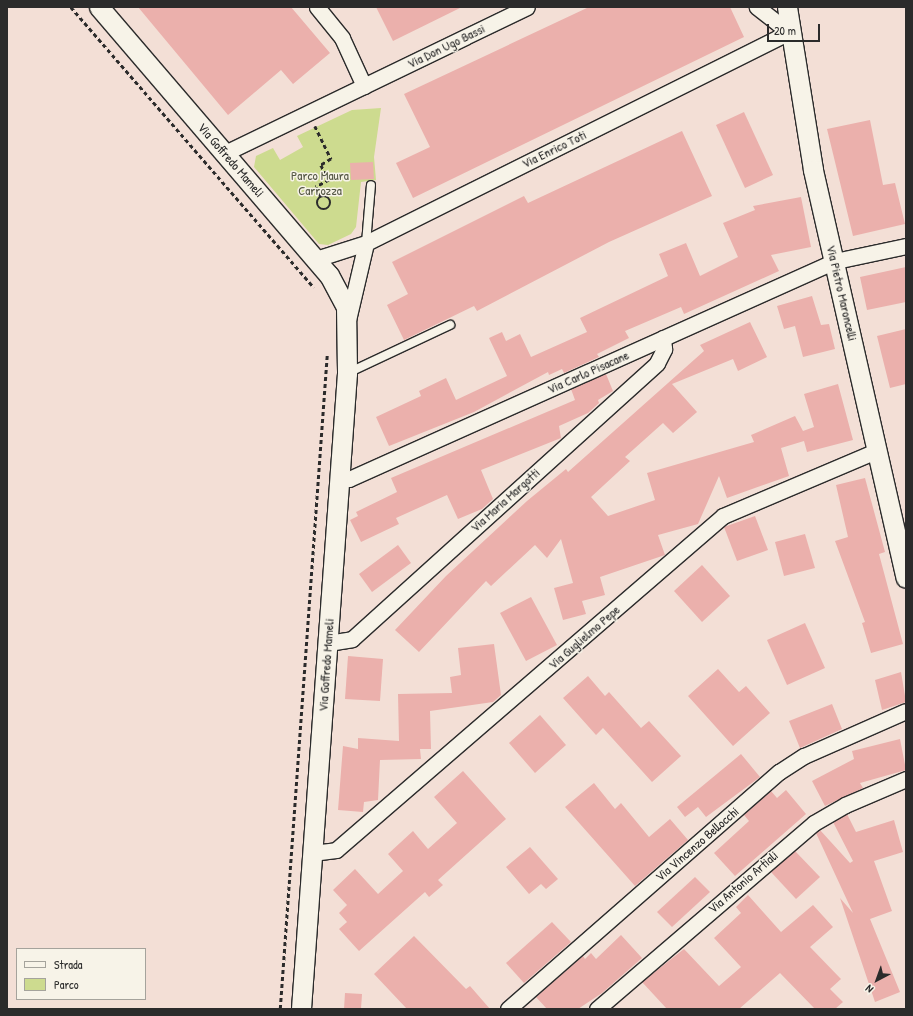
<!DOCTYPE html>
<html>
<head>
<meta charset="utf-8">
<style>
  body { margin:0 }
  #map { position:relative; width:913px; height:1016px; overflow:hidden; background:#f3dfd6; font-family:"Patrick Hand",sans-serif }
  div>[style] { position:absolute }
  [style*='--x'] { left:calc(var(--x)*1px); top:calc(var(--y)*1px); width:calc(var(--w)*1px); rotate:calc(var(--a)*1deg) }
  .green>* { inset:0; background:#cddb8f }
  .building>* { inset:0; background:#ebb0ac }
  .path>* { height:2.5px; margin-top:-1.25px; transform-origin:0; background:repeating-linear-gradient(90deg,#2b2b2b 0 4px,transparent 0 7px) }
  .path>.ring { margin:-1.25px; padding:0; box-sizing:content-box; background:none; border:2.5px solid #2b2b2b; border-radius:50% }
  .roads { filter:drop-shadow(1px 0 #2b2b2b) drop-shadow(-1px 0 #2b2b2b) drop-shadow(0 1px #2b2b2b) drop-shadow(0 -1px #2b2b2b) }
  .service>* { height:8px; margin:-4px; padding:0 4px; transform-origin:4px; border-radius:4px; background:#f7f3e8 }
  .minor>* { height:15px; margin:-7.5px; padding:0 7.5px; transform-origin:7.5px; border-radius:7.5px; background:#f7f3e8 }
  .tertiary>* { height:19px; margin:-9.5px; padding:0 9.5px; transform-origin:9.5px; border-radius:9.5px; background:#f7f3e8 }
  span { translate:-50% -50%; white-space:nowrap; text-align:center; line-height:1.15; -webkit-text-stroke:3px #f7f3e8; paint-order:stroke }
  .street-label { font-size:13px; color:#2b2b2b }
  .park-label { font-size:13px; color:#545744 }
  .frame { position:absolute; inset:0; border:8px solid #2b2b2b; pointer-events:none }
  .legend { position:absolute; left:16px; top:948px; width:130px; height:52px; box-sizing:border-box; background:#f7f3e8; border:1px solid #a5a39c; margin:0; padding:5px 7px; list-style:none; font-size:12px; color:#2b2b2b }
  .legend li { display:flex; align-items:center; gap:8px; height:20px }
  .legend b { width:20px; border:1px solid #a5a39c }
  .north { position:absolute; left:857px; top:960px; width:40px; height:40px; -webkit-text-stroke:3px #f7f3e8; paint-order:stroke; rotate:221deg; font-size:11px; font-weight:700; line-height:16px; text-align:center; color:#2b2b2b }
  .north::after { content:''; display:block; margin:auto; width:14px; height:18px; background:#2b2b2b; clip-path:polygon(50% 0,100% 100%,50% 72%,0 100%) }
  .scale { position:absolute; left:767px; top:24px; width:53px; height:18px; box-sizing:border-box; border:2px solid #2b2b2b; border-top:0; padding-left:5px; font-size:12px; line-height:14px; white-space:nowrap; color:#2b2b2b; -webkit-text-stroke:3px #f7f3e8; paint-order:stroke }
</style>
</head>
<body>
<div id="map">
  <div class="green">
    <div style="clip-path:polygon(381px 108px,374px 157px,376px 180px,361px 182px,356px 227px,351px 234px,328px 245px,319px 244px,254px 167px,256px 156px,273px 148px,280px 160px,303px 147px,297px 136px,352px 110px)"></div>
  </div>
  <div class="building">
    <div style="clip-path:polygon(138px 7px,291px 7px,330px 53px,293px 84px,281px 70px,228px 115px)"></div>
    <div style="clip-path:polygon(376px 7px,462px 7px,393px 41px)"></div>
    <div style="clip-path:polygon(589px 7px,730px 7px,744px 37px,413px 198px,396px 163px,430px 147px,404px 94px)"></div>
    <div style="clip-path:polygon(744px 112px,773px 175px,745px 188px,716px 125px)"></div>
    <div style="clip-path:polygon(870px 120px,883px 185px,895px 183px,905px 224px,853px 236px,827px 129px)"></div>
    <div style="clip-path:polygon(682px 131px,712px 196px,609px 242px,477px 311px,474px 306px,404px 340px,387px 305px,408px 294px,392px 262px,524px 196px,528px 203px)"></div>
    <div style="clip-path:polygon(373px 162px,374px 179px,351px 180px,350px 163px)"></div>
    <div style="clip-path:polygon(801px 197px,811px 247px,771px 255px,779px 271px,684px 314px,681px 307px,625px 331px,629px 338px,597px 354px,599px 357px,564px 373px,562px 369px,549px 375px,548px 372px,474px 412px,389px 446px,376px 417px,421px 396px,419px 391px,446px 378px,456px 400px,507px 376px,489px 338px,502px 332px,506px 341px,520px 334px,531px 357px,587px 332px,580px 318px,668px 276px,659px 254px,686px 243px,700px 276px,738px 257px,723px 223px,755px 210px,753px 206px)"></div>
    <div style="clip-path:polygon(906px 267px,906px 302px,867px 310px,860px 277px)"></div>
    <div style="clip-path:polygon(812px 296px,821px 325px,829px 324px,835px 349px,803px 357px,795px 326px,784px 329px,777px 306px)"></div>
    <div style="clip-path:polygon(750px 322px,767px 357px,738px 371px,733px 359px,672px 384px,697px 412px,673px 433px,663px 423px,625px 457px,630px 461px,591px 497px,608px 516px,655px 500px,647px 473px,754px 442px,751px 435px,795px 416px,803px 431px,814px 427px,804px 394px,838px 384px,853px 440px,807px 452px,804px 441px,781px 448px,789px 476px,727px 498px,719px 476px,698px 524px,658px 535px,665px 555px,600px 577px,605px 595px,582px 601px,586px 614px,563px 620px,554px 588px,573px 583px,561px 539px,547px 558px,535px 545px,491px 586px,486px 581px,419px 652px,395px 630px,446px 576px,527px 501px,566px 469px,568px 472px,704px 351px,700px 345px)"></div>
    <div style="clip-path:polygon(906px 329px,906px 384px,890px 388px,877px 336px)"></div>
    <div style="clip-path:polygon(606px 374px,613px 391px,598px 400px,599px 403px,588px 413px,559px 426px,561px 438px,481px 470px,493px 499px,482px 509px,458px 519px,447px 495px,396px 518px,399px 524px,361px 542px,350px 520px,358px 516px,356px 512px,397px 492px,391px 478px,575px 400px,571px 389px)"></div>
    <div style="clip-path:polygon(865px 478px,885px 552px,879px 554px,903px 644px,871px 653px,862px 623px,865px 622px,835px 541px,848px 537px,836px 485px)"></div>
    <div style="clip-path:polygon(755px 516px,768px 550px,737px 561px,724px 527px)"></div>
    <div style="clip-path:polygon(805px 534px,815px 568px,784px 576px,775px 542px)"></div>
    <div style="clip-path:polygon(398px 545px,411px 563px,372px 592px,359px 574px)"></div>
    <div style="clip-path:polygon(702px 565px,730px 596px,702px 622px,674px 591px)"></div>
    <div style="clip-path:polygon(531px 597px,557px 645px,526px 661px,500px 613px)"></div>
    <div style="clip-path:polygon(805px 623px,825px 668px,787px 685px,767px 640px)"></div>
    <div style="clip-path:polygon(494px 644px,501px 695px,493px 702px,430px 711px,431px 749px,420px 749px,421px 759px,380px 760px,378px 800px,364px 802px,363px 812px,338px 810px,343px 746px,358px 749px,358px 738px,399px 741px,398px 694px,452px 693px,450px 677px,461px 675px,458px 648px)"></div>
    <div style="clip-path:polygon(348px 656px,383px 659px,380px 701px,345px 699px)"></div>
    <div style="clip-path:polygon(718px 669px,739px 692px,746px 686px,770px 713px,733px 746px,688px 696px)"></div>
    <div style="clip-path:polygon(901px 672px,906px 702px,882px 710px,875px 680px)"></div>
    <div style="clip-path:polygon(588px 676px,605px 696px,609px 692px,641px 728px,649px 721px,681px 756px,652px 782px,603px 728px,596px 735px,563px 698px)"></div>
    <div style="clip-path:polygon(832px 704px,842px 729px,800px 748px,789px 721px)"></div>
    <div style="clip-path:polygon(540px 715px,566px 745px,535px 773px,509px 743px)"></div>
    <div style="clip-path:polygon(900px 739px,906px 770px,860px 783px,863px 788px,825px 806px,812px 781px,854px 759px,852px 751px)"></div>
    <div style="clip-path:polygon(741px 754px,760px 777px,706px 817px,698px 807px,685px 817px,677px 807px)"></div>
    <div style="clip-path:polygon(463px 771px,506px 819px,438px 880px,443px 885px,429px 897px,425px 892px,359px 951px,339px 929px,347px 922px,339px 913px,347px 905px,333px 890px,355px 869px,378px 894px,403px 871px,388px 854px,413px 831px,428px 849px,457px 823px,434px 797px)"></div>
    <div style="clip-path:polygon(594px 783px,615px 809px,621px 803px,649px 837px,670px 819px,688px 840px,635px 886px,565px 807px)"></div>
    <div style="clip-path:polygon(786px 790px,806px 814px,735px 876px,714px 853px,749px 821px,744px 815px,771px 791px,777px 798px)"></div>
    <div style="clip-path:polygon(847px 814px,856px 832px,894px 820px,903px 852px,874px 861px,892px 911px,870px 919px,900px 992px,875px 1002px,840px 898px,853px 913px,816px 833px,820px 830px,850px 863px,853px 861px,833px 822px)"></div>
    <div style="clip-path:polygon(530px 847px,558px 879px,546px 889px,541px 884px,529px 894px,506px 867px)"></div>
    <div style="clip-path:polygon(795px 851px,820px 877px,796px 899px,771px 872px)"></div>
    <div style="clip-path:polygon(695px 877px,710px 892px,672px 927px,657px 912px)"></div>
    <div style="clip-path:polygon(748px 895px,781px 932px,813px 905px,833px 927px,810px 947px,841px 979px,830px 989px,843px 1002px,835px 1009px,815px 1009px,780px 973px,739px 1009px,667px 1009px,642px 982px,684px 949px,719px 986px,741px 967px,714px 938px,741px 913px,736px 907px)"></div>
    <div style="clip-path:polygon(552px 922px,571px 942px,524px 983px,506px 963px)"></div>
    <div style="clip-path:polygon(621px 935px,642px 958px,602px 993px,578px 1009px,547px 1009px,536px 997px,583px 956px,585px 959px,591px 953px,596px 959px)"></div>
    <div style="clip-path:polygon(414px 936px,466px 989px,470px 986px,490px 1009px,407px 1009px,374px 974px)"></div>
    <div style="clip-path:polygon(345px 993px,362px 994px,361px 1009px,344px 1009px)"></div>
  </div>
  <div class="path">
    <div style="--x:71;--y:7;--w:371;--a:49.1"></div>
    <div style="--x:315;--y:126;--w:37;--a:64"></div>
    <div style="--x:331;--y:159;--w:12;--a:149"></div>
    <div style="--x:321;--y:165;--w:17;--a:62"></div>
    <div style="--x:329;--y:180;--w:15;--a:152"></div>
    <div style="--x:316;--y:187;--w:11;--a:63"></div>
    <div class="ring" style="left:317px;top:196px;width:11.5px;height:11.5px"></div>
    <div style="--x:280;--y:1009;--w:656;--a:-85.89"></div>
  </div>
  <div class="roads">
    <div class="service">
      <div style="--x:366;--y:243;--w:58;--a:-85.1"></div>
      <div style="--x:348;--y:373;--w:113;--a:-25.2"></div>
    </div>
    <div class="minor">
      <div style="--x:317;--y:7;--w:40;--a:51"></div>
      <div style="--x:342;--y:38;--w:53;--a:65.4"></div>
      <div style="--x:225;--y:153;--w:335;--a:-25.8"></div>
      <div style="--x:316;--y:259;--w:52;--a:-17.7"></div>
      <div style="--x:366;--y:243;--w:473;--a:-26.5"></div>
      <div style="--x:789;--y:32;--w:41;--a:-142"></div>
      <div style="--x:348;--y:320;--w:79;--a:-76.8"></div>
      <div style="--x:340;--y:478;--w:9;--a:6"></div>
      <div style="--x:349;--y:479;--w:533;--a:-24.16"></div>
      <div style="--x:835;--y:261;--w:73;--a:-11.9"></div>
      <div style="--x:328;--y:643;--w:24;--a:-9"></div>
      <div style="--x:352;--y:639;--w:411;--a:-42.1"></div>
      <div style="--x:657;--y:363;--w:16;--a:-63"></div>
      <div style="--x:664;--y:349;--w:11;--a:-95"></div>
      <div style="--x:312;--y:853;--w:24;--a:-7"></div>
      <div style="--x:336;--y:850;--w:511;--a:-40.8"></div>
      <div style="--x:723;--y:516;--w:166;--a:-23"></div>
      <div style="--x:508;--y:1009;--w:360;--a:-41.2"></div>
      <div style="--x:779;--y:772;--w:30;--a:-33"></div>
      <div style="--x:804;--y:756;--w:111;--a:-23.8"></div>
      <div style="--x:597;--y:1009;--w:286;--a:-40.6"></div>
      <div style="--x:814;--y:823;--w:36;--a:-30"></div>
      <div style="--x:845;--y:805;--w:66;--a:-23.1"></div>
    </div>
    <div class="tertiary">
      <div style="--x:99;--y:7;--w:353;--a:49.4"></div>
      <div style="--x:329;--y:275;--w:36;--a:62"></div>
      <div style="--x:346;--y:307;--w:66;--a:89.1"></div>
      <div style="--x:347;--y:373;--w:638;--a:94.14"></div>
      <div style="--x:787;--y:7;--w:165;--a:80.9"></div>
      <div style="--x:813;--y:170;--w:418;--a:77.2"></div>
    </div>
  </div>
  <div class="street-label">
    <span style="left:446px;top:46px;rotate:-26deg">Via Don Ugo Bassi</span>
    <span style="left:554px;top:149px;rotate:-26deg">Via Enrico Toti</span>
    <span style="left:231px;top:160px;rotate:49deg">Via Goffredo Mameli</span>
    <span style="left:842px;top:293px;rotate:77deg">Via Pietro Maroncelli</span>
    <span style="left:588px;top:372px;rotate:-24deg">Via Carlo Pisacane</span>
    <span style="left:505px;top:500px;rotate:-42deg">Via Maria Margotti</span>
    <span style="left:584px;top:637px;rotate:-41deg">Via Guglielmo Pepe</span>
    <span style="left:326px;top:665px;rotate:-86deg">Via Goffredo Mameli</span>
    <span style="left:697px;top:844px;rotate:-41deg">Via Vincenzo Bellocchi</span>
    <span style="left:743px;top:882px;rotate:-41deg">Via Antonio Artiali</span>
  </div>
  <div class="park-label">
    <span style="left:320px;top:183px">Parco Maura<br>Carrozza</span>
  </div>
  <div class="frame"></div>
  <ul class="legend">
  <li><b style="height:5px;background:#f7f3e8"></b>Strada</li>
  <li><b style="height:11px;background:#cddb8f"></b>Parco</li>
  </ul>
  <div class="north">N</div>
  <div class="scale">20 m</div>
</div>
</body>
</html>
